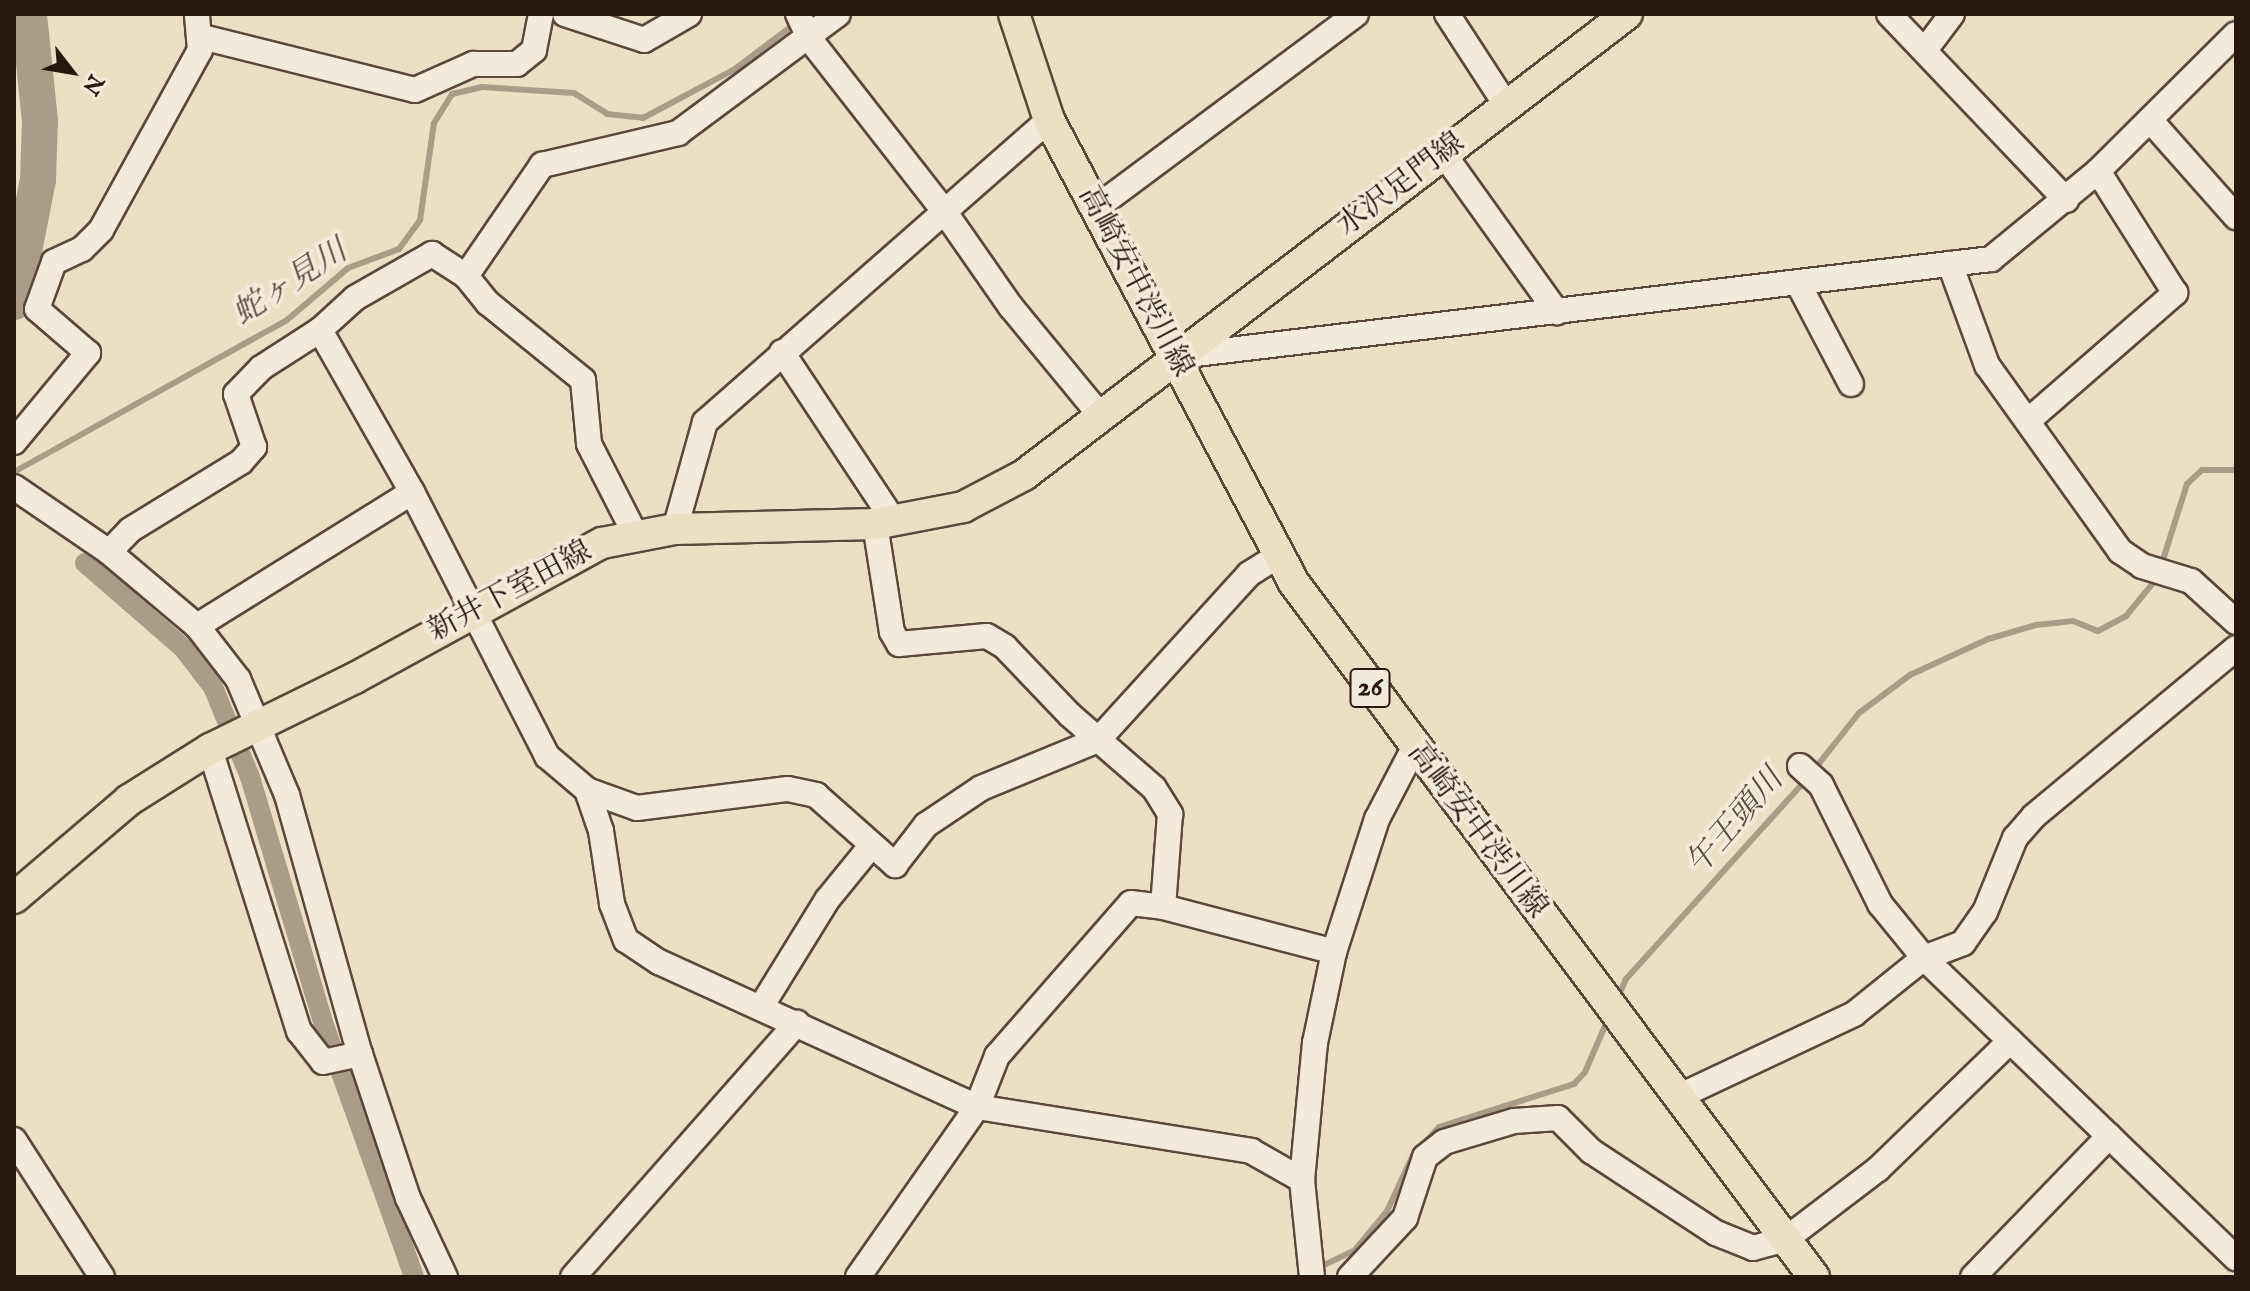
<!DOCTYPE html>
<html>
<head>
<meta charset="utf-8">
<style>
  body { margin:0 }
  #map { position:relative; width:2250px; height:1291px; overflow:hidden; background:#ece0c4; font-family:"IM FELL English","Noto Serif JP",serif }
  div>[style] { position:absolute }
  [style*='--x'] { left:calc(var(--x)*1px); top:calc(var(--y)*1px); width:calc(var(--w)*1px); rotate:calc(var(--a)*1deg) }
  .stream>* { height:6px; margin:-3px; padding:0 3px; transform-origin:3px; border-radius:3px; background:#aa9c86 }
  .canal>* { height:20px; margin:-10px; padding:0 10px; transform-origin:10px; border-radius:10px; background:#aa9c86 }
  .river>* { height:36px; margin:-18px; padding:0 18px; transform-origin:18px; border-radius:18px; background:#aa9c86 }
  .roads { filter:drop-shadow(2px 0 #5a493b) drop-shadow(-2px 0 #5a493b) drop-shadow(0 2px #5a493b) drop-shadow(0 -2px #5a493b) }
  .minor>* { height:24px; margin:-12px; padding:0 12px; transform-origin:12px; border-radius:12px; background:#f3ebd9 }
  .major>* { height:30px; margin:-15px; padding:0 15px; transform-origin:15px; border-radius:15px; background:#ece0c4 }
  span { translate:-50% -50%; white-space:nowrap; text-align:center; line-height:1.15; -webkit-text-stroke:7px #f3ebd9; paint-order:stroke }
  .shield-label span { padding:2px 6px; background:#f3ebd9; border:2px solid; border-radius:6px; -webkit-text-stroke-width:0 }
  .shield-label { font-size:28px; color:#2a170d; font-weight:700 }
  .street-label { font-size:30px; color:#2a170d }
  .water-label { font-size:32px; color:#5d4c3d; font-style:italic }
  .frame { position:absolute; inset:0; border:16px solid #2a170d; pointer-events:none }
  .north { position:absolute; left:32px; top:32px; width:80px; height:80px; -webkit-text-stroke:6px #f3ebd9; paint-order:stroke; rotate:121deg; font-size:22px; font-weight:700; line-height:32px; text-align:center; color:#2a170d }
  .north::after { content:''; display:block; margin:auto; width:28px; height:36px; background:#2a170d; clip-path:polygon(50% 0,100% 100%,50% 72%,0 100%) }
</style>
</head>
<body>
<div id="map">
  <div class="stream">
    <div style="--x:14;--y:472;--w:312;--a:-29.1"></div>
    <div style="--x:287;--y:320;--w:80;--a:-40.4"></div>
    <div style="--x:348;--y:268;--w:54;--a:-20.4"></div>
    <div style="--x:399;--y:249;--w:36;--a:-54"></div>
    <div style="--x:420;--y:220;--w:98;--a:-81.8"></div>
    <div style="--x:434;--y:123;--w:34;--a:-58"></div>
    <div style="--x:452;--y:94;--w:31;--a:-13"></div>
    <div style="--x:482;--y:87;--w:92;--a:3.7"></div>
    <div style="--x:574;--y:93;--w:39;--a:32"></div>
    <div style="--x:607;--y:114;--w:36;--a:6"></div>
    <div style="--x:643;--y:118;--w:104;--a:-28"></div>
    <div style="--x:735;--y:69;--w:78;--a:-37.2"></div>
    <div style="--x:2161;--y:566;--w:86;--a:-72.4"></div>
    <div style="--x:2187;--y:484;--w:21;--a:-43"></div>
    <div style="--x:2202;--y:470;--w:34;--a:0"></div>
    <div style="--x:1813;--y:771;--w:74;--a:-51.6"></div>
    <div style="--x:1859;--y:713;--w:64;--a:-36.7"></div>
    <div style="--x:1910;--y:675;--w:86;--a:-24.8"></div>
    <div style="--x:1988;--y:639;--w:50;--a:-16.3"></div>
    <div style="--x:2036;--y:625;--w:37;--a:-6"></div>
    <div style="--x:2073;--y:621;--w:27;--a:22"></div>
    <div style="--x:2098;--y:631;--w:32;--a:-28"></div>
    <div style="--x:2126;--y:616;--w:50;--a:-50.6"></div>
    <div style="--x:1618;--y:997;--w:20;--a:-66"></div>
    <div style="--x:1626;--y:979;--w:268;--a:-47.9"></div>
    <div style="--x:1318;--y:1268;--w:41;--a:-25.9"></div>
    <div style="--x:1355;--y:1250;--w:50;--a:-50.6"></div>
    <div style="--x:1387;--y:1211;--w:62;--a:-65.1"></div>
    <div style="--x:1413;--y:1155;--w:38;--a:-47"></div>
    <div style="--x:1439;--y:1127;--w:142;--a:-17.7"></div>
    <div style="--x:1574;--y:1084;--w:16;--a:-47"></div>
    <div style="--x:1585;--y:1072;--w:58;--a:-66.5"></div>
  </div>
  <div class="canal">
    <div style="--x:85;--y:563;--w:130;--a:40.9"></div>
    <div style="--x:183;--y:648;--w:49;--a:52.4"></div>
    <div style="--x:213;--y:687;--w:97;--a:67.7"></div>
    <div style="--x:250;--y:777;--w:262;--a:73.4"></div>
    <div style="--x:325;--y:1028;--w:264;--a:70.3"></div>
  </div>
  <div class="river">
    <div style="--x:14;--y:302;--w:124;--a:-78.9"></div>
    <div style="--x:38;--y:180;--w:59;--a:-88.1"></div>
    <div style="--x:40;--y:121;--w:108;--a:-95.9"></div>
  </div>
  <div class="roads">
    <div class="minor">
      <div style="--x:565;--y:14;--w:83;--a:18.2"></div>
      <div style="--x:644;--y:40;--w:52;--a:-30"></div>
      <div style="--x:798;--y:14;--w:26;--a:65"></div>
      <div style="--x:809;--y:38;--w:219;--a:52"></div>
      <div style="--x:944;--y:211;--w:117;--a:55.1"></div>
      <div style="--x:1011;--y:307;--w:141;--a:50.5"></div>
      <div style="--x:1447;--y:14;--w:108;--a:57"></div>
      <div style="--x:1889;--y:14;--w:257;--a:46.4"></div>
      <div style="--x:202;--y:37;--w:219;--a:14"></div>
      <div style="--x:415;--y:90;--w:64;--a:-24.1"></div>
      <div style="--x:473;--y:64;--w:44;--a:0"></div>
      <div style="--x:517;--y:64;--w:22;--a:-39"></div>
      <div style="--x:534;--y:50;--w:37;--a:-79"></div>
      <div style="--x:1925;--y:50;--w:45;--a:-53.1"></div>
      <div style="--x:2150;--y:120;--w:130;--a:48.4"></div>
      <div style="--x:1443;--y:153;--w:196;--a:54.4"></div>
      <div style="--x:1096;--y:208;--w:324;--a:-36.7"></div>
      <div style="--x:1950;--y:264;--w:108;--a:69.9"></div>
      <div style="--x:1987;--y:365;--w:229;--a:54.4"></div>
      <div style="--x:2120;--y:551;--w:27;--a:34"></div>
      <div style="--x:2142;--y:566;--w:51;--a:17"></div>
      <div style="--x:2191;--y:581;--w:61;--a:42.3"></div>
      <div style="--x:466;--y:276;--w:135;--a:-55.6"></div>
      <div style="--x:542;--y:165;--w:140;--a:-13.2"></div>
      <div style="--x:678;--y:133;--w:199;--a:-36.6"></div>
      <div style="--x:1798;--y:283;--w:114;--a:62.3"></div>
      <div style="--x:320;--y:330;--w:186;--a:60.4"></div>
      <div style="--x:412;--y:492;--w:297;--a:62.9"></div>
      <div style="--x:547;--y:756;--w:52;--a:40.4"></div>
      <div style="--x:587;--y:790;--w:43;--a:71.1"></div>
      <div style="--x:601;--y:831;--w:74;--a:81.4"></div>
      <div style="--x:612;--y:904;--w:39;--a:69"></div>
      <div style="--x:626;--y:940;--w:40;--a:34"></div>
      <div style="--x:659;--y:962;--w:349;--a:24.5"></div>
      <div style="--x:977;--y:1107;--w:278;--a:9.1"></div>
      <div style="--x:1251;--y:1151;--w:59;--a:29.6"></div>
      <div style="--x:782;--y:352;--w:201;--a:56.5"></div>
      <div style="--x:1179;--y:356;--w:818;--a:-6.81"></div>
      <div style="--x:1991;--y:259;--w:139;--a:-39.4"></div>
      <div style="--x:2098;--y:171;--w:194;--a:-44.8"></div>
      <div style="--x:2029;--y:420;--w:194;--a:-41"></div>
      <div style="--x:2175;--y:293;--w:144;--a:-122.3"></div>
      <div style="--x:14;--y:442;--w:116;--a:-50.3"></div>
      <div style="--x:88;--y:353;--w:67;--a:-139.2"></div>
      <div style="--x:37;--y:309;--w:50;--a:-70.1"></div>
      <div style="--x:54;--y:262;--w:31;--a:-25"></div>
      <div style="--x:82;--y:249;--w:27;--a:-45"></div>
      <div style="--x:101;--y:230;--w:205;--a:-61.2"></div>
      <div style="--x:200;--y:50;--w:36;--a:-95"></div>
      <div style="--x:14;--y:487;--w:115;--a:34.4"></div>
      <div style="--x:109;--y:552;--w:115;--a:40.1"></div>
      <div style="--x:197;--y:626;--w:67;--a:52.3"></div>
      <div style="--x:238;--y:679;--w:126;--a:67.1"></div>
      <div style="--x:287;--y:795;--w:269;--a:74.3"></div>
      <div style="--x:360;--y:1054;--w:152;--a:71.6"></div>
      <div style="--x:408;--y:1198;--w:87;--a:64.9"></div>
      <div style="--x:875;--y:524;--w:109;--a:81.1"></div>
      <div style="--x:892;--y:632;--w:14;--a:60"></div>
      <div style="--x:899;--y:644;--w:88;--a:-5.2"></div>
      <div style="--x:987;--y:636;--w:21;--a:31"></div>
      <div style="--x:1005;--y:647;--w:94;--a:46.3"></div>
      <div style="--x:1070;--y:715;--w:111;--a:41"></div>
      <div style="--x:1154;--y:788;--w:31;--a:58"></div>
      <div style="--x:1170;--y:814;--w:93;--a:94.3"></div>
      <div style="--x:675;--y:529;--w:111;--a:-74.3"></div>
      <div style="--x:705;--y:422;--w:458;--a:-41.3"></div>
      <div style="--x:109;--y:552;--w:30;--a:-46"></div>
      <div style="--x:130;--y:530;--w:130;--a:-31.5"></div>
      <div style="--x:241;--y:462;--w:20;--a:-49"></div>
      <div style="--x:254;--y:447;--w:56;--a:-108.8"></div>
      <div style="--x:236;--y:394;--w:36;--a:-46"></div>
      <div style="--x:261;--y:368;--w:70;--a:-32.8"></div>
      <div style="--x:320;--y:330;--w:47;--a:-42.4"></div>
      <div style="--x:355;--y:298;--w:89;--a:-29.7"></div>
      <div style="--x:432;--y:254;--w:40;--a:32.9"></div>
      <div style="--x:466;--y:276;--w:35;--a:51"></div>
      <div style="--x:488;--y:303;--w:122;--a:39"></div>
      <div style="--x:583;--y:380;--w:64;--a:84.6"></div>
      <div style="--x:589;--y:444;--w:103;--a:62.9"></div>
      <div style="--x:197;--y:626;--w:253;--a:-31.9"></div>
      <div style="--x:210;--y:749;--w:296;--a:72.5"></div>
      <div style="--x:299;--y:1031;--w:39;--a:52"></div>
      <div style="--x:323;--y:1062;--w:38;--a:-12"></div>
      <div style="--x:1800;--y:766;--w:28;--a:42"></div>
      <div style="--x:1821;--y:785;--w:133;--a:63.6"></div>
      <div style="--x:1880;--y:904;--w:70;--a:50.8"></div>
      <div style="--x:1924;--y:958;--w:433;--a:43.9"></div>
      <div style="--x:587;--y:790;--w:53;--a:19.8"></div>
      <div style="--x:637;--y:808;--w:152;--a:-7.2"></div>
      <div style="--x:788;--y:789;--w:29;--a:12"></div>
      <div style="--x:816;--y:795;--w:106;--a:41.5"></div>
      <div style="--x:895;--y:865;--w:51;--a:-52.2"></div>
      <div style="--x:926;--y:825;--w:66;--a:-33.9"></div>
      <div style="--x:981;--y:788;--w:126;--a:-22.3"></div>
      <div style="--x:1098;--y:740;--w:224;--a:-47.7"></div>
      <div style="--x:1249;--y:574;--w:36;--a:-32"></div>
      <div style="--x:761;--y:1007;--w:126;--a:-58.3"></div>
      <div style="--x:827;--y:900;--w:70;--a:-50.8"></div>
      <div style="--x:1680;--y:1096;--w:192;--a:-25.2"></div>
      <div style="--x:1854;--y:1014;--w:90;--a:-38.7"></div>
      <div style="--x:1924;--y:958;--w:42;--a:-21"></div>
      <div style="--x:1963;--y:943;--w:38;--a:-55"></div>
      <div style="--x:1985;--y:912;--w:80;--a:-67.9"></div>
      <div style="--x:2015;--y:838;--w:29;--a:-49"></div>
      <div style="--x:2034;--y:816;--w:263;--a:-39.7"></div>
      <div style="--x:14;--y:1140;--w:163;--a:57.3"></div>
      <div style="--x:573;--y:1277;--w:339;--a:-48.6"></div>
      <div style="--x:858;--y:1277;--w:208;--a:-55"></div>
      <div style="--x:977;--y:1107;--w:55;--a:-68.6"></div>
      <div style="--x:997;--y:1056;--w:203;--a:-48.8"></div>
      <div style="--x:1131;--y:903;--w:32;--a:7"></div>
      <div style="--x:1163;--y:907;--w:177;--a:14.7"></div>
      <div style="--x:1312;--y:1277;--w:98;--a:-95.9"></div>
      <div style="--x:1302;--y:1180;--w:138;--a:-84.6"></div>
      <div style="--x:1315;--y:1043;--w:93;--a:-78.2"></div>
      <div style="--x:1334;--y:952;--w:140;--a:-72.1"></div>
      <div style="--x:1377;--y:819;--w:80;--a:-62.5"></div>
      <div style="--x:1350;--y:1277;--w:81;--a:-47"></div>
      <div style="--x:1405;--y:1218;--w:64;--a:-71.8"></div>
      <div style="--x:1425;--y:1157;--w:24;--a:-38"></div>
      <div style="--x:1444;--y:1142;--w:73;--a:-16.7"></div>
      <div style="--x:1514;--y:1121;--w:44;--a:-3.9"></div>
      <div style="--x:1558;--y:1118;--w:47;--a:45"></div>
      <div style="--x:1591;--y:1151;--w:149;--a:33.3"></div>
      <div style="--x:1716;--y:1233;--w:40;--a:22"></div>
      <div style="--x:1753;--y:1248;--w:34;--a:-15"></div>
      <div style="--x:1786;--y:1239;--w:116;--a:-37.3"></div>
      <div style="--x:1878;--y:1169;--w:184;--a:-44.1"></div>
      <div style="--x:1973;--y:1277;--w:196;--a:-46"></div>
    </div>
    <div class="major">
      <div style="--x:1014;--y:14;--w:112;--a:71.7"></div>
      <div style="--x:1049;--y:120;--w:524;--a:62.11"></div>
      <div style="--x:1294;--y:583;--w:867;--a:53.16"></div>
      <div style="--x:14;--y:898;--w:151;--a:-40.4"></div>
      <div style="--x:129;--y:800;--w:96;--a:-32.2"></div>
      <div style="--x:210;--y:749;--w:161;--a:-26.1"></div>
      <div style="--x:355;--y:678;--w:281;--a:-28.7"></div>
      <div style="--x:602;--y:543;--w:74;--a:-10.9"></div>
      <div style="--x:675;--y:529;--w:200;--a:-1.4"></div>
      <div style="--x:875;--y:524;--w:90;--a:-10.9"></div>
      <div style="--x:963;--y:507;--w:69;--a:-27.7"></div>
      <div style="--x:1024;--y:475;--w:759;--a:-37.4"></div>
    </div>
  </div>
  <div class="shield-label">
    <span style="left:1370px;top:688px">26</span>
  </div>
  <div class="street-label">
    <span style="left:1401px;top:185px;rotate:-37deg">水沢足門線</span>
    <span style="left:1135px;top:282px;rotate:62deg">高崎安中渋川線</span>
    <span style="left:510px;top:592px;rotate:-28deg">新井下室田線</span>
    <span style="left:1477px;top:831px;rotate:53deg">高崎安中渋川線</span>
  </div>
  <div class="water-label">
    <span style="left:291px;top:284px;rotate:-33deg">蛇ヶ見川</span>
    <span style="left:1736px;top:823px;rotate:-49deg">午王頭川</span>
  </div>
  <div class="frame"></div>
  <div class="north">N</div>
</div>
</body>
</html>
